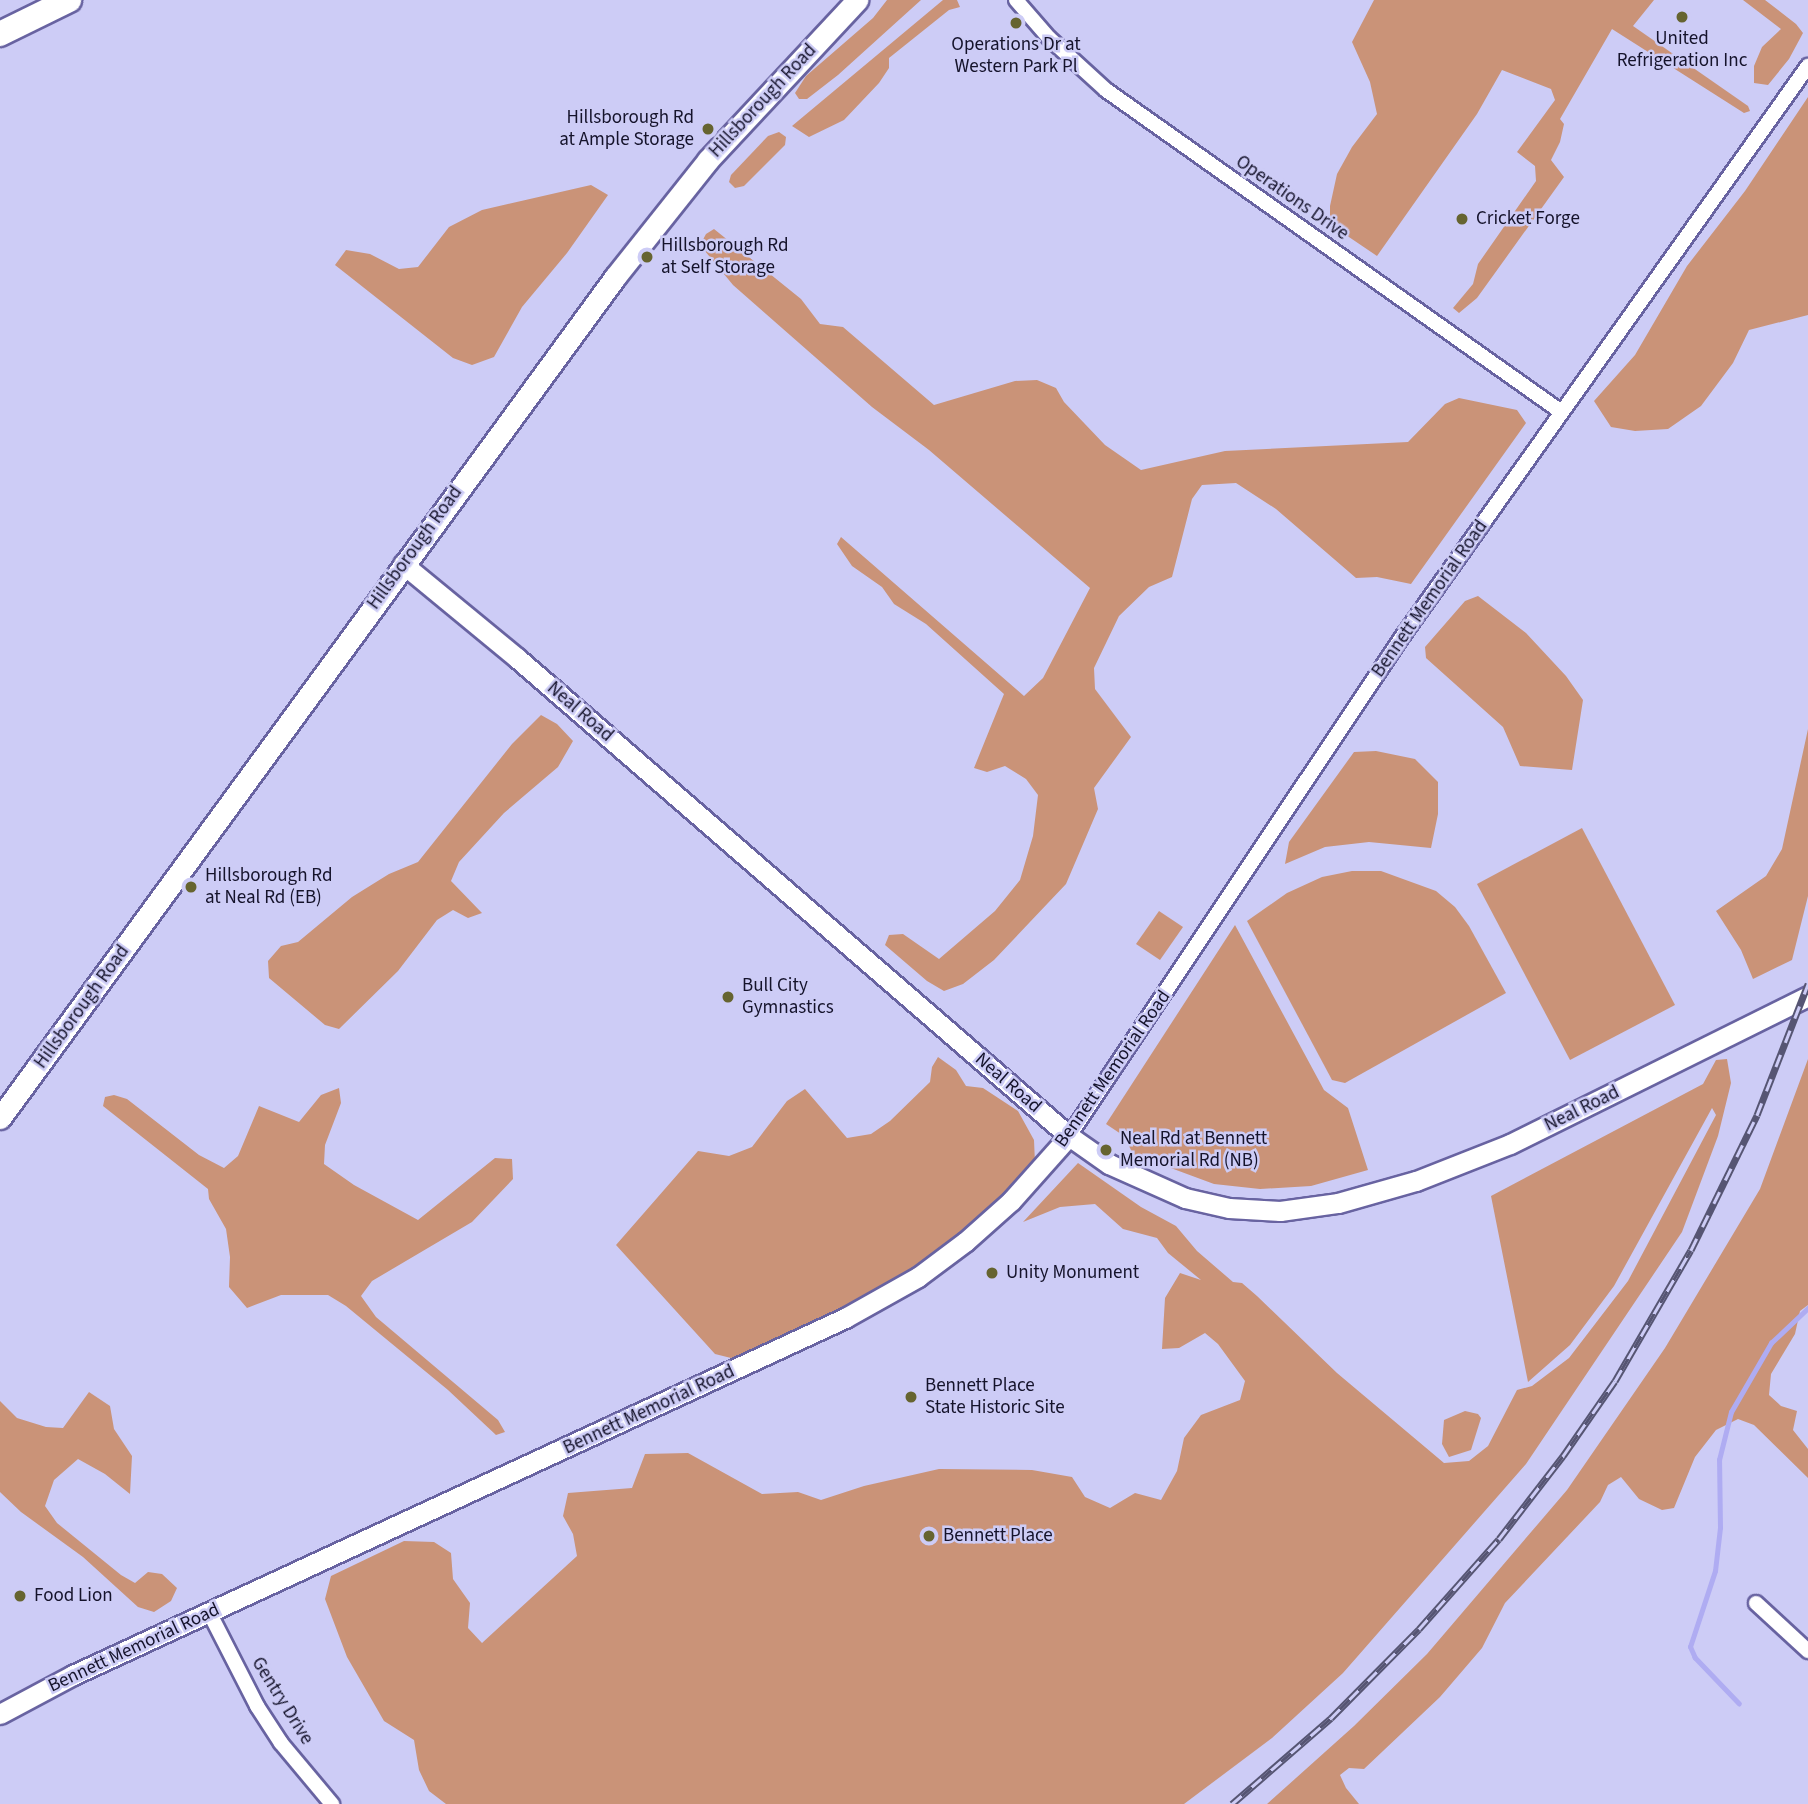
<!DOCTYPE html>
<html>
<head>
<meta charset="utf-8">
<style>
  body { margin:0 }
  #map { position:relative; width:1808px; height:1804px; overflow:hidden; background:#cdccf6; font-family:"Source Sans 3",sans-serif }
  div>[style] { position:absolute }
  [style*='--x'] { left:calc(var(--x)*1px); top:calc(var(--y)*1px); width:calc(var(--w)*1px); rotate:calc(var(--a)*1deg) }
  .green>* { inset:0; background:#ca9378 }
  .stream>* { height:4.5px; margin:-2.25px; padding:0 2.25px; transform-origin:2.25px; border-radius:2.25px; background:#afacf2 }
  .roads { filter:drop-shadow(2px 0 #6863a1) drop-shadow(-2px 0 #6863a1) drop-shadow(0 2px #6863a1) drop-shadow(0 -2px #6863a1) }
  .street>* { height:14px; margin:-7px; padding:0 7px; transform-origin:7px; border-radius:7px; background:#fff }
  .secondary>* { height:19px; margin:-9.5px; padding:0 9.5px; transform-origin:9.5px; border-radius:9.5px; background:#fff }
  .primary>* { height:21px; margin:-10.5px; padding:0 10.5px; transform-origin:10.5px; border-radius:10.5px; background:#fff }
  .highway>* { height:24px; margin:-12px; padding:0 12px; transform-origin:12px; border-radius:12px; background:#fff }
  .rail>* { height:7px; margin-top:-3.5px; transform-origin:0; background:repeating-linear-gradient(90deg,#cdccf6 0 13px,#565573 0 26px); box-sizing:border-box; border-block:2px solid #565573 }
  .dots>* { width:19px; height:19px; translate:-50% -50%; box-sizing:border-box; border:4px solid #cdccf6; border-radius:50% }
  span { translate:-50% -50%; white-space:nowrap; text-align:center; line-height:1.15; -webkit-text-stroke:5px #cdccf6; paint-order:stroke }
  .poi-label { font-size:19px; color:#15132b }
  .right { translate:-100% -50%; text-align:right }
  .left { translate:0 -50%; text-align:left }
  .street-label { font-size:19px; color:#15132b }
</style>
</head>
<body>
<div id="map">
  <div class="green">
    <div style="clip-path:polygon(887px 0,921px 0,838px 75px,807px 99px,799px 99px,795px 93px,806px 76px,873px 18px)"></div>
    <div style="clip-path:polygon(943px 0,957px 0,960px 7px,949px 10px,889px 58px,889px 68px,879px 83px,844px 120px,809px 137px,792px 126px)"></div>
    <div style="clip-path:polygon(1374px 0,1654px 0,1633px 26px,1748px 106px,1750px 111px,1744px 113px,1612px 29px,1560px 119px,1564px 124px,1560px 142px,1551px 160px,1564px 177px,1477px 298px,1459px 313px,1453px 308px,1473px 284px,1478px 264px,1536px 181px,1535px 166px,1517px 152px,1555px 100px,1551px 89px,1502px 70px,1477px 114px,1377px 256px,1346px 235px,1330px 219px,1330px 206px,1337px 174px,1352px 147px,1377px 114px,1370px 82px,1352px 42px)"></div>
    <div style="clip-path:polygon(1743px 0,1765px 0,1796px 24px,1803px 33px,1789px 59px,1768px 85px,1754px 83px,1754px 66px,1762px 47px,1781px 29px)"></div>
    <div style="clip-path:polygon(1808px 97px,1808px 315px,1749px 330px,1733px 363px,1701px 406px,1668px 429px,1635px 431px,1611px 427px,1594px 401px,1635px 355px,1687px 266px,1745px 191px)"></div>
    <div style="clip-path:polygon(779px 132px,786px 137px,785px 145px,744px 186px,735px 188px,729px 182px,731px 175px,768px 136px)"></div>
    <div style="clip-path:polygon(591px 185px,608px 195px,567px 253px,522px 307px,494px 357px,472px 365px,453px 358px,335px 265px,346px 250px,370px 254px,399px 269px,418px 267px,449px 227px,482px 210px)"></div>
    <div style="clip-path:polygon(714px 229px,801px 299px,820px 324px,843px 327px,934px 405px,1015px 381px,1037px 380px,1056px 388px,1064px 402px,1105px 445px,1141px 470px,1225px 451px,1408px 442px,1445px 404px,1459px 398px,1517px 410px,1526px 423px,1411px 584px,1377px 577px,1356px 578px,1276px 509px,1236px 483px,1202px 485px,1192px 499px,1172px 577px,1149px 587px,1119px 616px,1094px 668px,1095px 689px,1131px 737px,1094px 788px,1098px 809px,1066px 884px,994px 960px,963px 984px,944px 991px,927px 981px,885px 945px,889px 935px,903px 934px,939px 959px,995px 911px,1020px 880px,1033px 836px,1038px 795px,1026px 779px,1005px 766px,987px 772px,974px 768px,1004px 694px,926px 624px,894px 604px,882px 587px,852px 566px,837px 544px,841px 537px,1024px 696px,1043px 678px,1090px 588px,929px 450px,872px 407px,733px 285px,700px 245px,706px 234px)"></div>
    <div style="clip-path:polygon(1478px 596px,1526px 633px,1566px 676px,1583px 700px,1572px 770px,1520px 766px,1503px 727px,1426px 658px,1425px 647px,1465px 601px)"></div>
    <div style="clip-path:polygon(541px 715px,557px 724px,573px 741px,558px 767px,504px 813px,459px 862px,451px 881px,482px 913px,468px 918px,453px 910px,437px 920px,398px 971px,339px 1029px,325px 1025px,269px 978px,268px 961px,281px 946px,298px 942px,352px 897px,389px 874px,418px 862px,512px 744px)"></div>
    <div style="clip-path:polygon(1808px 729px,1808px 896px,1792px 960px,1753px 979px,1741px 950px,1716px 911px,1766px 876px,1782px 849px)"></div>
    <div style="clip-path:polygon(1376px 751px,1415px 759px,1438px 782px,1438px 814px,1431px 848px,1369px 842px,1325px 847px,1285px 864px,1289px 842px,1354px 752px)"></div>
    <div style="clip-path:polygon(1582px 828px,1675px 1005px,1570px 1060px,1477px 884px)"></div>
    <div style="clip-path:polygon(1352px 871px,1381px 871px,1436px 891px,1455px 907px,1469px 926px,1506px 993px,1345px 1083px,1332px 1080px,1247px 921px,1287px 893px,1322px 877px)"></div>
    <div style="clip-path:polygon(1159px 911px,1183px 927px,1160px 960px,1136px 944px)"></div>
    <div style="clip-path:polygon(1235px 925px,1324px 1090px,1348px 1108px,1368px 1170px,1311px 1186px,1260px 1189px,1214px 1184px,1133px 1154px,1124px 1136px,1106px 1124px)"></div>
    <div style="clip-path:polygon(938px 1057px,956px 1070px,966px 1086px,983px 1088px,1018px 1111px,1034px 1140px,1035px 1163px,965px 1241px,868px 1298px,769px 1348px,731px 1358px,715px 1354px,616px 1245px,698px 1151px,729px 1156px,752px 1147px,787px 1101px,805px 1089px,847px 1138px,871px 1134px,890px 1121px,930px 1082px,932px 1067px)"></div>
    <div style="clip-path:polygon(1727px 1059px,1731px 1083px,1718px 1136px,1682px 1232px,1526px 1464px,1343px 1673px,1272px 1738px,1184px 1804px,446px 1804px,429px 1791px,419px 1770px,414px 1740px,384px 1721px,347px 1657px,325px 1599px,331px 1576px,404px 1541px,434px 1542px,451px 1553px,453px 1579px,470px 1603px,468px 1628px,482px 1643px,577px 1556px,573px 1534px,563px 1516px,568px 1493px,632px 1488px,645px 1454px,688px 1453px,762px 1494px,798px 1492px,821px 1500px,864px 1486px,939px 1469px,1032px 1470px,1072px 1477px,1085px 1497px,1110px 1508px,1135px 1493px,1161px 1500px,1177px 1471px,1184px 1438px,1201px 1415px,1240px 1400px,1245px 1381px,1218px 1344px,1205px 1333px,1179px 1348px,1162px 1349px,1165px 1298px,1180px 1273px,1201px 1280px,1168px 1253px,1157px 1238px,1123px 1229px,1095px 1204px,1060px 1207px,1023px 1222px,1078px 1163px,1141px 1207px,1176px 1226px,1197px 1251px,1233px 1282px,1242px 1283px,1257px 1296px,1337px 1373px,1444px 1463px,1469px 1461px,1488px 1446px,1517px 1390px,1532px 1386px,1569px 1358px,1628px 1281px,1716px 1115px,1712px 1108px,1614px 1286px,1570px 1345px,1528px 1382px,1491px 1196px,1703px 1084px,1716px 1060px)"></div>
    <div style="clip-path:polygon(1808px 1059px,1808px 1305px,1800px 1311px,1795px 1334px,1771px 1374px,1769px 1395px,1781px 1406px,1797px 1411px,1793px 1430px,1808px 1449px,1808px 1478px,1754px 1425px,1738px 1419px,1716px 1430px,1695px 1457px,1674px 1508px,1662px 1510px,1639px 1499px,1621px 1477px,1608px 1485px,1600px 1502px,1505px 1603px,1482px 1648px,1440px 1697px,1364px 1769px,1349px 1768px,1340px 1775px,1346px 1788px,1359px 1804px,1267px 1804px,1354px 1726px,1427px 1654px,1567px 1490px,1665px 1348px,1760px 1189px)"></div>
    <div style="clip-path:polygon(339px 1088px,341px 1103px,325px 1145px,324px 1164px,354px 1185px,418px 1220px,495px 1158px,512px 1159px,513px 1179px,472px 1222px,372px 1281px,361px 1296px,376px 1317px,498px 1420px,505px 1432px,496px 1435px,448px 1390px,346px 1306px,328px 1295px,281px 1295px,247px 1308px,229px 1287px,230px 1257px,226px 1229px,209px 1199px,208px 1189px,103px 1106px,105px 1097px,114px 1095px,127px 1099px,199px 1155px,224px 1168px,238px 1156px,259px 1106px,299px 1122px,321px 1095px)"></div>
    <div style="clip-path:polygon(89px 1392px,110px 1406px,114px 1429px,132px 1456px,130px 1494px,105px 1474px,78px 1459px,54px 1480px,45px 1506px,57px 1523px,121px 1575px,135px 1583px,148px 1572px,162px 1574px,177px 1588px,171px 1601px,154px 1612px,138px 1607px,83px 1557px,21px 1512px,0 1492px,0 1401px,17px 1418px,46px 1427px,63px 1428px)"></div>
    <div style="clip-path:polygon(1465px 1411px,1478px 1414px,1481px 1418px,1471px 1450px,1449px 1457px,1442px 1444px,1444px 1420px)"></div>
  </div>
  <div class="stream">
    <div style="--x:1739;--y:1704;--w:64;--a:-133.7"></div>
    <div style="--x:1695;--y:1658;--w:12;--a:-114"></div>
    <div style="--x:1690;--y:1647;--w:80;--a:-71.8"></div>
    <div style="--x:1715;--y:1571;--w:43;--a:-83.4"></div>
    <div style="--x:1720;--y:1528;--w:68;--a:-90.8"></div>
    <div style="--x:1719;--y:1460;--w:49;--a:-76"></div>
    <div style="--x:1731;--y:1412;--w:80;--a:-59.9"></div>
    <div style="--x:1771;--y:1343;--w:51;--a:-43.4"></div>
  </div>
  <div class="roads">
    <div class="street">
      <div style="--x:1016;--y:0;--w:50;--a:49"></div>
      <div style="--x:1049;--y:38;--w:77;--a:42.4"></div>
      <div style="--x:1106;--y:90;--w:556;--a:35.26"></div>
      <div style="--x:1069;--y:1136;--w:600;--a:-56.28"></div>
      <div style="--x:1402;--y:637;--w:701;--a:-54.59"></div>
      <div style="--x:1756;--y:1603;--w:71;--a:42.7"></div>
      <div style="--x:209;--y:1612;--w:106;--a:62.9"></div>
      <div style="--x:257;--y:1706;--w:44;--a:57"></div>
      <div style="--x:281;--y:1743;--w:80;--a:50.1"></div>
    </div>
    <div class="secondary">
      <div style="--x:403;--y:564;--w:148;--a:39.5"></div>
      <div style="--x:517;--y:658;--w:730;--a:40.89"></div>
      <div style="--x:1069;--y:1136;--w:49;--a:35"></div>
      <div style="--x:1109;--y:1164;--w:83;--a:24.1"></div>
      <div style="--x:1185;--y:1198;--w:45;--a:12.8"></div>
      <div style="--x:1229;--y:1208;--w:51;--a:3.4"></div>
      <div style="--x:1280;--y:1211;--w:59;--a:-7.9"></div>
      <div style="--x:1338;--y:1203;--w:81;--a:-15.8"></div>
      <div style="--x:1416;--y:1181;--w:101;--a:-21.5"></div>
      <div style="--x:1510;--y:1144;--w:333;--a:-26.4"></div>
      <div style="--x:0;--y:1714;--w:83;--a:-28.1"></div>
      <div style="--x:73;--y:1675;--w:851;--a:-24.82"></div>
      <div style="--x:845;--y:1318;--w:84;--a:-29.3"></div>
      <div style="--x:918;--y:1277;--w:59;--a:-36.7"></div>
      <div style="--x:965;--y:1242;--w:62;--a:-41.7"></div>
      <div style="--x:1011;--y:1201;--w:87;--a:-48.3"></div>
    </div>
    <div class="primary">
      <div style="--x:0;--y:1118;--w:1042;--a:-53.82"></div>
      <div style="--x:615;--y:277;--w:149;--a:-51.5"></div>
      <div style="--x:708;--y:160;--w:219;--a:-47"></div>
    </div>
    <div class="highway">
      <div style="--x:0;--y:34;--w:77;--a:-26.2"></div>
    </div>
  </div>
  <div class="rail">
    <div style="--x:1232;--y:1804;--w:131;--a:-41"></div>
    <div style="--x:1331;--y:1718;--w:125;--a:-45.3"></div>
    <div style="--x:1419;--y:1629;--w:120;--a:-48.4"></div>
    <div style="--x:1499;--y:1539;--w:105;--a:-52.4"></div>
    <div style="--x:1563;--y:1456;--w:91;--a:-55.3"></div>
    <div style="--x:1615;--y:1381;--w:151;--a:-59.9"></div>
    <div style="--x:1691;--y:1250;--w:150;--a:-63.9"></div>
    <div style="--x:1757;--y:1115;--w:141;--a:-68.7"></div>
  </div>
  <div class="dots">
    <div style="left:1682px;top:17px;background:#666430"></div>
    <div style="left:1016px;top:23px;background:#666430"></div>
    <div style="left:708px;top:129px;background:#666430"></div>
    <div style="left:1462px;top:219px;background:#666430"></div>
    <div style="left:647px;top:257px;background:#666430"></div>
    <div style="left:191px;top:887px;background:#666430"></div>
    <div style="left:728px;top:997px;background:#666430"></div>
    <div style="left:1106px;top:1150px;background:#666430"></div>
    <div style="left:992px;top:1273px;background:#666430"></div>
    <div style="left:911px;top:1397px;background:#666430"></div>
    <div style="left:929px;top:1536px;background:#666430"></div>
    <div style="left:20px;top:1596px;background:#666430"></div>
  </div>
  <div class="poi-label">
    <span style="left:1682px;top:50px">United<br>Refrigeration Inc</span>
    <span style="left:1016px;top:56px">Operations Dr at<br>Western Park Pl</span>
    <span class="right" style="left:694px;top:129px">Hillsborough Rd<br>at Ample Storage</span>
    <span class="left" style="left:1476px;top:219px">Cricket Forge</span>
    <span class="left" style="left:661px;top:257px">Hillsborough Rd<br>at Self Storage</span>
    <span class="left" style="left:205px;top:887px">Hillsborough Rd<br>at Neal Rd (EB)</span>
    <span class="left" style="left:742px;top:997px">Bull City<br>Gymnastics</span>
    <span class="left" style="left:1120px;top:1150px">Neal Rd at Bennett<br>Memorial Rd (NB)</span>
    <span class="left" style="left:1006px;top:1273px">Unity Monument</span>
    <span class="left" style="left:925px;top:1397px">Bennett Place<br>State Historic Site</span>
    <span class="left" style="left:943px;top:1536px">Bennett Place</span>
    <span class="left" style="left:34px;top:1596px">Food Lion</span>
  </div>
  <div class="street-label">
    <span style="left:763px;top:101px;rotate:-47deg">Hillsborough Road</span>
    <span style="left:1292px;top:198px;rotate:35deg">Operations Drive</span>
    <span style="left:415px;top:548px;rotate:-54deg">Hillsborough Road</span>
    <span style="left:1430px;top:599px;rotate:-55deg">Bennett Memorial Road</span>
    <span style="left:580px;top:712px;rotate:41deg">Neal Road</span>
    <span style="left:82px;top:1007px;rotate:-54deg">Hillsborough Road</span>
    <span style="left:1113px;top:1069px;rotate:-55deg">Bennett Memorial Road</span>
    <span style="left:1008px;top:1083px;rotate:41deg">Neal Road</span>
    <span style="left:1582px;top:1109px;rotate:-26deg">Neal Road</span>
    <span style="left:649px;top:1410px;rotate:-25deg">Bennett Memorial Road</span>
    <span style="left:134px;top:1648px;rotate:-25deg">Bennett Memorial Road</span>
    <span style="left:282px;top:1701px;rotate:58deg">Gentry Drive</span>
  </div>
</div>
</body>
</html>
